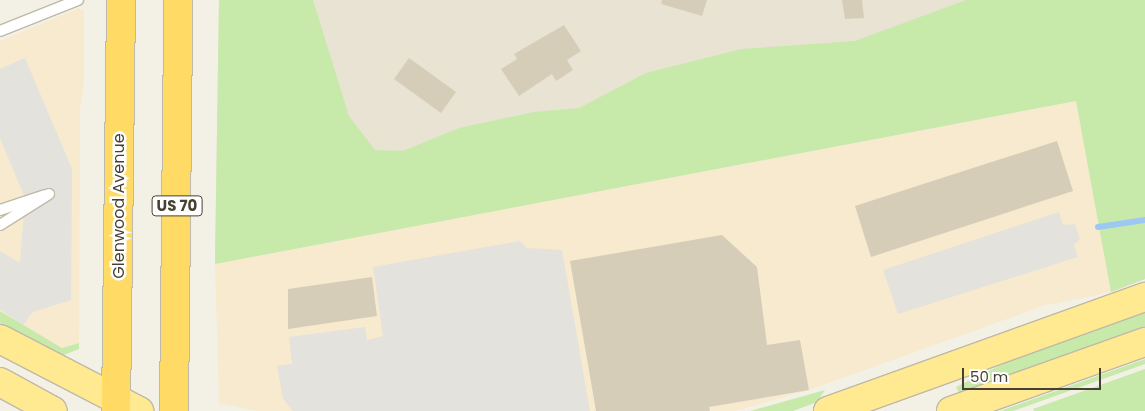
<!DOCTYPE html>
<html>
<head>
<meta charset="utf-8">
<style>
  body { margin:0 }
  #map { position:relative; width:1145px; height:411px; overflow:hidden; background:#f3f0e5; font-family:Poppins,sans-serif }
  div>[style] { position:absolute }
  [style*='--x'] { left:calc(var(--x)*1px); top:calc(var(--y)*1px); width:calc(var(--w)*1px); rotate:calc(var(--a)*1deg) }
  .residential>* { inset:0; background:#e8e3d2 }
  .commercial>* { inset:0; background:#f7eace }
  .green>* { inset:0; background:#c7eaab }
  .parking>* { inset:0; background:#e4e2dd }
  .stream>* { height:5.5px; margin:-2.75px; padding:0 2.75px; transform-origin:2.75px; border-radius:2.75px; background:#9dc8f4 }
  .building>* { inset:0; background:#d6cdb9 }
  .roads { filter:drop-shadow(1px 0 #bfb9a7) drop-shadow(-1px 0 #bfb9a7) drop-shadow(0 1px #bfb9a7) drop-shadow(0 -1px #bfb9a7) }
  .lane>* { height:10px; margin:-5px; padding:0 5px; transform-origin:5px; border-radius:5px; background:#fff }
  .primary>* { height:28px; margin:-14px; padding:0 14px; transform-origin:14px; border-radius:14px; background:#ffea92 }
  .highway>* { height:28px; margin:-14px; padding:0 14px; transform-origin:14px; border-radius:14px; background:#ffda64 }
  span { translate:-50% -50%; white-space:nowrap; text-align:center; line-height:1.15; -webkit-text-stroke:5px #fff; paint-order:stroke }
  .shield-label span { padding:1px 4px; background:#fff; border:1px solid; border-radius:4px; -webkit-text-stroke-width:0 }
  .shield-label { font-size:15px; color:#464134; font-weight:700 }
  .street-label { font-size:16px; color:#464134 }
  .scale { position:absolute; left:962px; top:368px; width:139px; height:22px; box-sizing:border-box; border:2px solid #464134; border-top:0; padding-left:6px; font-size:15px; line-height:18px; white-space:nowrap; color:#464134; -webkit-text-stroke:4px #fff; paint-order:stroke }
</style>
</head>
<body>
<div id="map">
  <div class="residential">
    <div style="clip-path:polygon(219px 0,1145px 0,1145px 279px,1111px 292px,1076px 101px,215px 264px)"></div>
  </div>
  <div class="commercial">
    <div style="clip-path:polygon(79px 8px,84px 11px,84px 81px,80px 109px,79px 343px,62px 348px,0 311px,0 41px)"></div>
    <div style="clip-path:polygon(1077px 101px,1111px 292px,1043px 306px,809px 390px,735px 411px,256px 411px,219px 403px,215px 264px)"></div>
  </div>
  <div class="green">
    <div style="clip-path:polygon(219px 0,313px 0,349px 116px,375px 150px,403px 151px,459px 128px,534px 112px,579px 108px,646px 73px,742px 49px,855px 41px,966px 0,1145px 0,1145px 279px,1111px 292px,1076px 101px,215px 264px)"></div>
    <div style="clip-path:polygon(1145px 308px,1145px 326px,959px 393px,956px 387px,1033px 349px)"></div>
    <div style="clip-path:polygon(0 311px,62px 348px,79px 343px,79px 349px,61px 356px,51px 354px,0 325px)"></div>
    <div style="clip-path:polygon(1145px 359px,1145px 364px,1013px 411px,1000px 411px)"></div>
    <div style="clip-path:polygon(1145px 369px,1145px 411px,1034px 411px,1033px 409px)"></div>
    <div style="clip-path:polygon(825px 390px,817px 402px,793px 411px,750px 411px)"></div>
  </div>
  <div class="parking">
    <div style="clip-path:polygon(25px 58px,72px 169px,71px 300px,33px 312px,23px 325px,0 309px,0 251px,20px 263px,25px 198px,0 138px,0 69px)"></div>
    <div style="clip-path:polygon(1059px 212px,1063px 225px,1075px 224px,1080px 239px,1074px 245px,1078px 257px,898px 314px,883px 270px)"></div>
    <div style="clip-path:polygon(520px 241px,527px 248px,562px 250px,590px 411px,293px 411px,283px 399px,277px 366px,292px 364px,289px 337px,365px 327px,367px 340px,383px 336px,373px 267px)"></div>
  </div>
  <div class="stream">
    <div style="--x:1098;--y:227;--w:48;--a:-8.5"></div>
  </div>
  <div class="building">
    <div style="clip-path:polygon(662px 0,707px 0,702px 16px,661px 4px)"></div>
    <div style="clip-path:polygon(842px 0,862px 0,864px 18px,845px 19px)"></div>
    <div style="clip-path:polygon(564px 25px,581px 51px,567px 60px,573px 70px,556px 81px,552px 74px,519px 96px,501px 69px,517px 59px,514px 54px)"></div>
    <div style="clip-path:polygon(409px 58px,456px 92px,441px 113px,394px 79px)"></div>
    <div style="clip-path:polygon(1057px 141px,1073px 191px,871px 257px,855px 206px)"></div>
    <div style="clip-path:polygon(722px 235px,757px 267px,767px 345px,800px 340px,809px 390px,709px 407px,710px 411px,596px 411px,570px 261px)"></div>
    <div style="clip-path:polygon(372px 277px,377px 316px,288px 329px,288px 289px)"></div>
  </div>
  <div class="roads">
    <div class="lane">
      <div style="--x:0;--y:31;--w:84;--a:-21.7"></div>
      <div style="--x:0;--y:210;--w:47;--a:-18.4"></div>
      <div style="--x:0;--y:225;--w:58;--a:-32.3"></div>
    </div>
    <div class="primary">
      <div style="--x:0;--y:339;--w:157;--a:27.4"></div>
      <div style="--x:0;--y:382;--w:60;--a:28.7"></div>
      <div style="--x:828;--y:411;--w:337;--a:-19.8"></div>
      <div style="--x:951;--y:411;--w:206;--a:-19.6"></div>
    </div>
    <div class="highway">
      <div style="--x:116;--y:411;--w:411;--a:-89.3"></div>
      <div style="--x:174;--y:411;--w:411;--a:-89.4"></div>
    </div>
  </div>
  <div class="shield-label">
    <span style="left:177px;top:206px">US 70</span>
  </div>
  <div class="street-label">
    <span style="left:119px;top:206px;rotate:-90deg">Glenwood Avenue</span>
  </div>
  <div class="scale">50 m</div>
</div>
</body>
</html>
